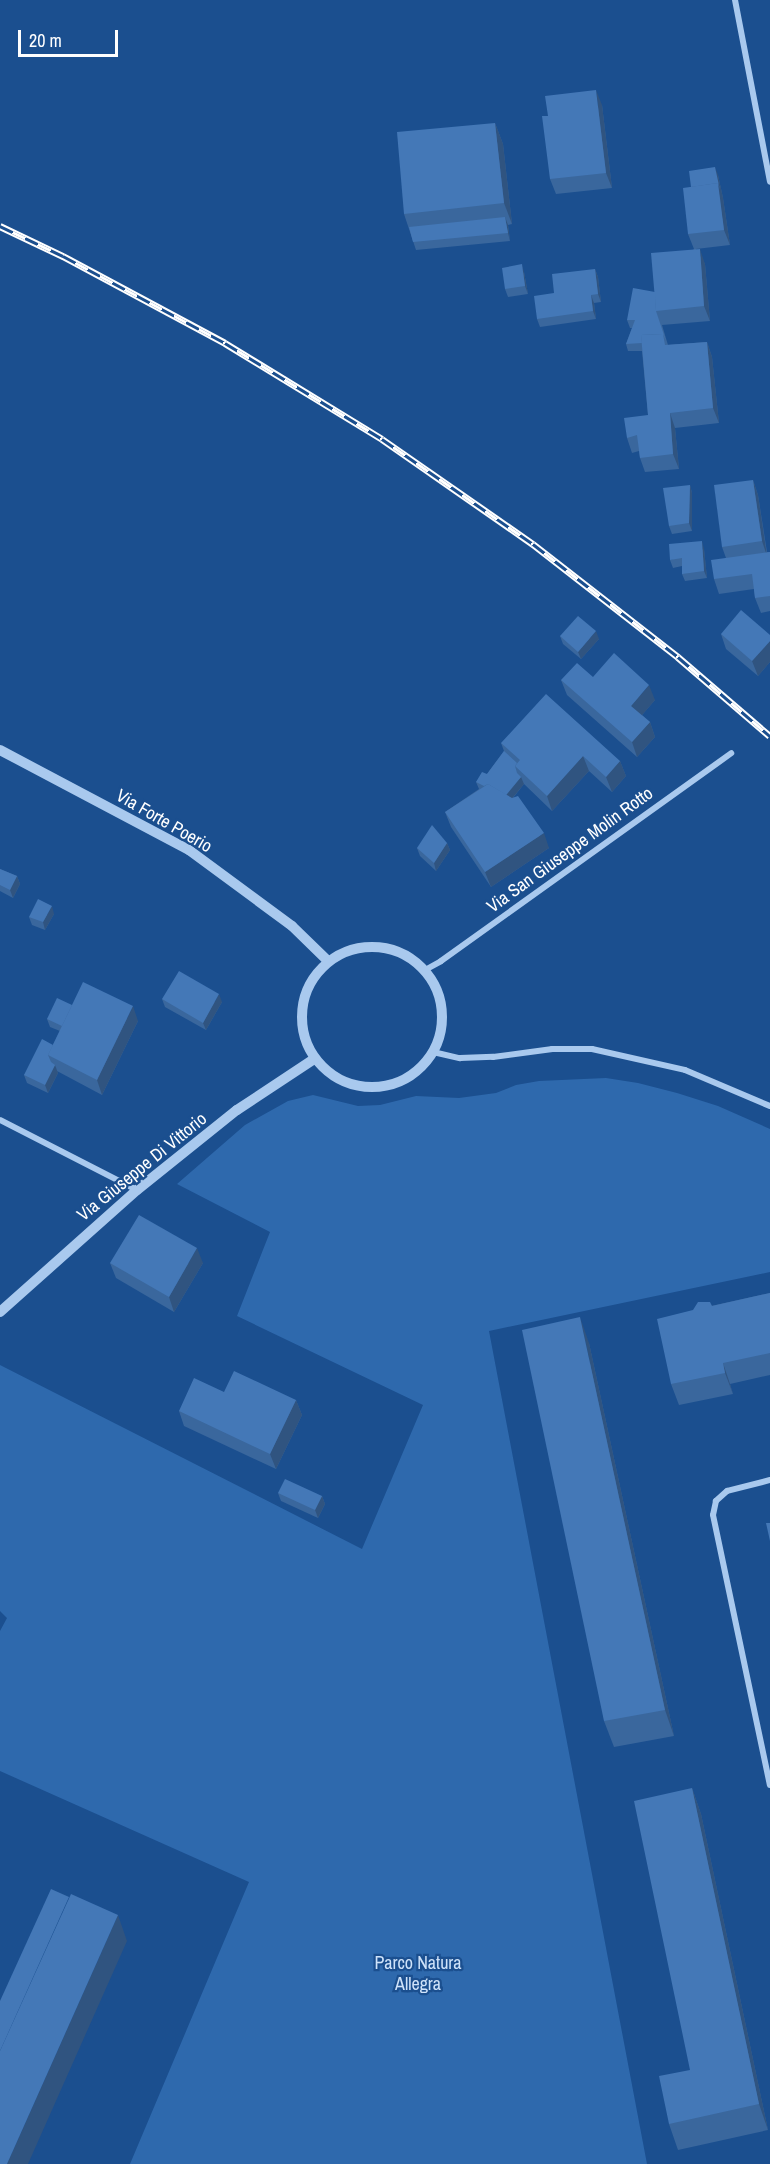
<!DOCTYPE html>
<html>
<head>
<meta charset="utf-8">
<style>
  body { margin:0 }
  #map { position:relative; width:770px; height:2164px; overflow:hidden; background:#1b4f8f; font-family:"Archivo Narrow",sans-serif }
  div>[style] { position:absolute }
  [style*='--x'] { left:calc(var(--x)*1px); top:calc(var(--y)*1px); width:calc(var(--w)*1px); rotate:calc(var(--a)*1deg) }
  .green>* { inset:0; background:#2e69ad }
  .minor>* { height:6px; margin:-3px; padding:0 3px; transform-origin:3px; border-radius:3px; background:#a9c9ee }
  .tertiary>* { height:10px; margin:-5px; padding:0 5px; transform-origin:5px; border-radius:5px; background:#a9c9ee }
  .tertiary>.ring { margin:-5px; padding:0; box-sizing:content-box; background:none; border:10px solid #a9c9ee; border-radius:50% }
  .rail>* { height:7px; margin-top:-3.5px; transform-origin:0; background:repeating-linear-gradient(90deg,#1b4f8f 0 14px,#fff 0 28px); box-sizing:border-box; border-block:2px solid #fff }
  .wall>* { inset:0; background:#3a679d }
  .shaded-wall>* { inset:0; background:#305480 }
  .building>* { inset:0; background:#4478b7 }
  span { translate:-50% -50%; white-space:nowrap; text-align:center; line-height:1.15; -webkit-text-stroke:4.5px #1b4f8f; paint-order:stroke }
  .street-label { font-size:18px; color:#fff }
  .park-label { font-size:18px; color:#cfe3fa }
  .scale { position:absolute; left:18px; top:30px; width:100px; height:27px; box-sizing:border-box; border:3px solid #fff; border-top:0; padding-left:8px; font-size:18px; line-height:21px; white-space:nowrap; color:#fff; -webkit-text-stroke:4px #1b4f8f; paint-order:stroke }
</style>
</head>
<body>
<div id="map">
  <div class="green">
    <div style="clip-path:polygon(606px 1078px,638px 1083px,677px 1093px,718px 1106px,770px 1129px,770px 1272px,489px 1331px,647px 2164px,130px 2164px,249px 1882px,0 1771px,0 1631px,7px 1618px,0 1611px,0 1365px,362px 1549px,423px 1405px,237px 1316px,270px 1232px,177px 1184px,245px 1125px,288px 1101px,313px 1095px,358px 1106px,380px 1105px,416px 1096px,459px 1098px,496px 1093px,516px 1085px,539px 1081px)"></div>
  </div>
  <div class="minor">
    <div style="--x:735;--y:0;--w:185;--a:79.1"></div>
    <div style="--x:425;--y:970;--w:18;--a:-29"></div>
    <div style="--x:441;--y:961;--w:357;--a:-35.6"></div>
    <div style="--x:433;--y:1052;--w:28;--a:13"></div>
    <div style="--x:460;--y:1058;--w:33;--a:-2"></div>
    <div style="--x:493;--y:1057;--w:60;--a:-7.7"></div>
    <div style="--x:552;--y:1049;--w:40;--a:0"></div>
    <div style="--x:592;--y:1049;--w:95;--a:12.7"></div>
    <div style="--x:685;--y:1070;--w:92;--a:23"></div>
    <div style="--x:0;--y:1120;--w:154;--a:27.1"></div>
    <div style="--x:770;--y:1480;--w:44;--a:165.7"></div>
    <div style="--x:727;--y:1491;--w:15;--a:138"></div>
    <div style="--x:716;--y:1501;--w:14;--a:102"></div>
    <div style="--x:713;--y:1515;--w:276;--a:78.1"></div>
  </div>
  <div class="tertiary">
    <div style="--x:0;--y:750;--w:214;--a:27.9"></div>
    <div style="--x:189;--y:850;--w:128;--a:36.4"></div>
    <div style="--x:292;--y:926;--w:50;--a:44.2"></div>
    <div class="ring" style="left:302px;top:947px;width:130px;height:130px"></div>
    <div style="--x:0;--y:1312;--w:183;--a:-41.7"></div>
    <div style="--x:137;--y:1190;--w:128;--a:-38.7"></div>
    <div style="--x:237;--y:1110;--w:92;--a:-33.5"></div>
  </div>
  <div class="rail">
    <div style="--x:0;--y:226;--w:70;--a:25.5"></div>
    <div style="--x:63;--y:256;--w:184;--a:28.2"></div>
    <div style="--x:225;--y:343;--w:184;--a:31.4"></div>
    <div style="--x:382;--y:439;--w:184;--a:34.8"></div>
    <div style="--x:533;--y:544;--w:184;--a:37.9"></div>
    <div style="--x:678;--y:657;--w:121;--a:40.7"></div>
  </div>
  <div class="wall">
    <div style="clip-path:polygon(602px 105px,612px 188px,556px 194px,550px 179px,548px 116px)"></div>
    <div style="clip-path:polygon(495px 123px,503px 144px,512px 224px,508px 225px,510px 241px,416px 250px,404px 214px)"></div>
    <div style="clip-path:polygon(718px 175px,723px 198px,730px 245px,696px 249px,705px 264px,710px 321px,662px 325px,668px 345px,707px 342px,712px 357px,719px 423px,675px 428px,679px 469px,645px 472px,640px 458px,639px 451px,632px 453px,627px 438px,648px 415px,642px 351px,628px 351px,626px 344px,632px 328px,630px 328px,627px 320px,655px 292px,694px 249px,688px 234px,691px 187px)"></div>
    <div style="clip-path:polygon(595px 269px,598px 277px,601px 302px,594px 303px,596px 319px,540px 327px,537px 319px,554px 293px)"></div>
    <div style="clip-path:polygon(524px 272px,528px 294px,508px 297px,505px 289px)"></div>
    <div style="clip-path:polygon(753px 480px,758px 495px,767px 552px,770px 552px,770px 611px,761px 613px,755px 598px,754px 589px,719px 594px,714px 579px,726px 558px,722px 547px)"></div>
    <div style="clip-path:polygon(690px 485px,692px 493px,692px 531px,672px 534px,669px 526px)"></div>
    <div style="clip-path:polygon(704px 549px,707px 578px,685px 581px,682px 574px,682px 566px,673px 568px,670px 560px)"></div>
    <div style="clip-path:polygon(721px 634px,770px 635px,770px 662px,758px 676px,726px 649px)"></div>
    <div style="clip-path:polygon(560px 636px,599px 639px,581px 659px,563px 644px)"></div>
    <div style="clip-path:polygon(593px 677px,655px 700px,642px 715px,650px 722px,655px 737px,637px 757px,567px 695px,561px 680px)"></div>
    <div style="clip-path:polygon(501px 743px,620px 761px,626px 776px,612px 792px,589px 771px,552px 811px,524px 784px,513px 798px,549px 848px,491px 887px,451px 827px,445px 812px,479px 789px,476px 782px,487px 774px,504px 751px)"></div>
    <div style="clip-path:polygon(447px 843px,450px 850px,436px 871px,420px 856px,417px 848px)"></div>
    <div style="clip-path:polygon(0 869px,17px 876px,20px 884px,13px 898px,0 891px)"></div>
    <div style="clip-path:polygon(54px 914px,45px 930px,32px 925px,29px 917px)"></div>
    <div style="clip-path:polygon(162px 999px,222px 1002px,206px 1030px,165px 1007px)"></div>
    <div style="clip-path:polygon(72px 1005px,138px 1021px,102px 1095px,57px 1071px,58px 1073px,48px 1093px,27px 1083px,24px 1075px,53px 1045px,60px 1031px,50px 1027px,47px 1019px)"></div>
    <div style="clip-path:polygon(110px 1263px,203px 1263px,174px 1312px,116px 1278px)"></div>
    <div style="clip-path:polygon(770px 1293px,770px 1375px,730px 1384px,733px 1394px,679px 1405px,671px 1384px,693px 1310px)"></div>
    <div style="clip-path:polygon(589px 1343px,674px 1736px,614px 1747px,604px 1721px)"></div>
    <div style="clip-path:polygon(224px 1392px,296px 1400px,302px 1415px,276px 1469px,184px 1426px,179px 1411px)"></div>
    <div style="clip-path:polygon(278px 1493px,322px 1496px,325px 1504px,318px 1518px,281px 1501px)"></div>
    <div style="clip-path:polygon(692px 1788px,701px 1814px,768px 2130px,678px 2150px,669px 2124px,690px 2070px)"></div>
  </div>
  <div class="shaded-wall">
    <div style="clip-path:polygon(596px 90px,602px 105px,612px 188px,606px 173px)"></div>
    <div style="clip-path:polygon(495px 123px,503px 144px,512px 224px,504px 203px)"></div>
    <div style="clip-path:polygon(715px 167px,718px 175px,723px 198px,730px 245px,724px 230px)"></div>
    <div style="clip-path:polygon(505px 217px,508px 225px,510px 241px,508px 233px)"></div>
    <div style="clip-path:polygon(700px 249px,705px 264px,710px 321px,704px 306px)"></div>
    <div style="clip-path:polygon(522px 264px,524px 272px,528px 294px,525px 286px)"></div>
    <div style="clip-path:polygon(595px 269px,598px 277px,601px 302px,598px 294px)"></div>
    <div style="clip-path:polygon(591px 295px,594px 303px,596px 319px,593px 311px)"></div>
    <div style="clip-path:polygon(707px 342px,712px 357px,719px 423px,713px 408px)"></div>
    <div style="clip-path:polygon(670px 413px,675px 428px,679px 469px,673px 454px)"></div>
    <div style="clip-path:polygon(753px 480px,758px 495px,767px 556px,762px 541px)"></div>
    <div style="clip-path:polygon(690px 485px,692px 493px,692px 531px,689px 523px)"></div>
    <div style="clip-path:polygon(702px 541px,704px 549px,707px 578px,704px 571px)"></div>
    <div style="clip-path:polygon(596px 631px,599px 639px,581px 659px,578px 652px)"></div>
    <div style="clip-path:polygon(770px 641px,770px 662px,758px 676px,752px 661px)"></div>
    <div style="clip-path:polygon(649px 685px,655px 700px,637px 721px,631px 706px)"></div>
    <div style="clip-path:polygon(650px 722px,655px 737px,637px 757px,632px 742px)"></div>
    <div style="clip-path:polygon(583px 756px,589px 771px,552px 811px,547px 796px)"></div>
    <div style="clip-path:polygon(620px 761px,626px 776px,612px 792px,606px 777px)"></div>
    <div style="clip-path:polygon(521px 777px,524px 784px,506px 806px,503px 799px)"></div>
    <div style="clip-path:polygon(544px 833px,549px 848px,491px 887px,485px 872px)"></div>
    <div style="clip-path:polygon(447px 843px,450px 850px,436px 871px,434px 863px)"></div>
    <div style="clip-path:polygon(17px 876px,20px 884px,13px 898px,10px 890px)"></div>
    <div style="clip-path:polygon(52px 906px,54px 914px,45px 930px,43px 922px)"></div>
    <div style="clip-path:polygon(219px 994px,222px 1002px,206px 1030px,203px 1023px)"></div>
    <div style="clip-path:polygon(133px 1006px,138px 1021px,102px 1095px,97px 1080px)"></div>
    <div style="clip-path:polygon(55px 1065px,58px 1073px,48px 1093px,45px 1085px)"></div>
    <div style="clip-path:polygon(197px 1248px,203px 1263px,174px 1312px,169px 1297px)"></div>
    <div style="clip-path:polygon(580px 1317px,589px 1343px,674px 1736px,665px 1710px)"></div>
    <div style="clip-path:polygon(723px 1363px,730px 1384px,733px 1394px,725px 1373px)"></div>
    <div style="clip-path:polygon(296px 1400px,302px 1415px,276px 1469px,270px 1454px)"></div>
    <div style="clip-path:polygon(322px 1496px,325px 1504px,318px 1518px,315px 1510px)"></div>
    <div style="clip-path:polygon(692px 1788px,701px 1814px,768px 2130px,759px 2104px)"></div>
    <div style="clip-path:polygon(118px 1915px,127px 1941px,28px 2164px,7px 2164px)"></div>
  </div>
  <div class="building">
    <div style="clip-path:polygon(596px 90px,606px 173px,550px 179px,542px 116px,548px 116px,545px 96px)"></div>
    <div style="clip-path:polygon(495px 123px,504px 203px,404px 214px,397px 132px)"></div>
    <div style="clip-path:polygon(715px 167px,720px 190px,718px 183px,691px 187px,689px 171px)"></div>
    <div style="clip-path:polygon(718px 183px,724px 230px,688px 234px,683px 188px)"></div>
    <div style="clip-path:polygon(505px 217px,508px 233px,413px 242px,409px 227px)"></div>
    <div style="clip-path:polygon(700px 249px,704px 306px,656px 311px,651px 253px)"></div>
    <div style="clip-path:polygon(522px 264px,525px 286px,505px 289px,502px 268px)"></div>
    <div style="clip-path:polygon(595px 269px,598px 294px,591px 295px,593px 311px,537px 319px,534px 296px,554px 293px,552px 274px)"></div>
    <div style="clip-path:polygon(633px 288px,655px 292px,656px 311px,666px 341px,663px 334px,641px 335px,642px 343px,626px 344px,635px 320px,627px 320px)"></div>
    <div style="clip-path:polygon(663px 334px,665px 345px,707px 342px,713px 408px,670px 413px,673px 454px,640px 458px,637px 435px,627px 438px,624px 418px,648px 415px,641px 335px)"></div>
    <div style="clip-path:polygon(753px 480px,762px 541px,722px 547px,714px 485px)"></div>
    <div style="clip-path:polygon(690px 485px,689px 523px,669px 526px,663px 488px)"></div>
    <div style="clip-path:polygon(702px 541px,704px 571px,682px 574px,682px 558px,670px 560px,669px 544px)"></div>
    <div style="clip-path:polygon(770px 552px,770px 596px,755px 598px,752px 574px,714px 579px,711px 560px)"></div>
    <div style="clip-path:polygon(741px 610px,770px 635px,770px 641px,752px 661px,721px 634px)"></div>
    <div style="clip-path:polygon(578px 616px,596px 631px,578px 652px,560px 636px)"></div>
    <div style="clip-path:polygon(614px 653px,649px 685px,631px 706px,650px 722px,632px 742px,561px 680px,577px 663px,593px 677px)"></div>
    <div style="clip-path:polygon(546px 694px,620px 761px,606px 777px,583px 756px,547px 796px,515px 766px,520px 760px,501px 743px)"></div>
    <div style="clip-path:polygon(504px 751px,517px 763px,515px 766px,517px 773px,521px 777px,506px 795px,488px 784px,484px 786px,476px 782px,482px 772px,487px 774px)"></div>
    <div style="clip-path:polygon(488px 784px,512px 798px,518px 796px,544px 833px,485px 872px,445px 812px)"></div>
    <div style="clip-path:polygon(432px 825px,447px 843px,434px 863px,417px 848px)"></div>
    <div style="clip-path:polygon(0 869px,17px 876px,10px 890px,0 885px)"></div>
    <div style="clip-path:polygon(38px 899px,52px 906px,43px 922px,29px 917px)"></div>
    <div style="clip-path:polygon(179px 971px,219px 994px,203px 1023px,162px 999px)"></div>
    <div style="clip-path:polygon(83px 982px,133px 1006px,97px 1080px,48px 1055px)"></div>
    <div style="clip-path:polygon(57px 998px,72px 1005px,62px 1026px,47px 1019px)"></div>
    <div style="clip-path:polygon(42px 1039px,53px 1045px,48px 1055px,51px 1062px,55px 1065px,45px 1085px,24px 1075px)"></div>
    <div style="clip-path:polygon(139px 1215px,197px 1248px,169px 1297px,110px 1263px)"></div>
    <div style="clip-path:polygon(770px 1293px,770px 1353px,723px 1363px,725px 1373px,671px 1384px,657px 1319px,693px 1310px,698px 1302px,710px 1302px,712px 1306px)"></div>
    <div style="clip-path:polygon(580px 1317px,665px 1710px,604px 1721px,522px 1330px)"></div>
    <div style="clip-path:polygon(234px 1371px,296px 1400px,270px 1454px,179px 1411px,194px 1378px,224px 1392px)"></div>
    <div style="clip-path:polygon(285px 1479px,322px 1496px,315px 1510px,278px 1493px)"></div>
    <div style="clip-path:polygon(766px 1523px,770px 1523px,770px 1541px)"></div>
    <div style="clip-path:polygon(692px 1788px,759px 2104px,669px 2124px,659px 2076px,690px 2070px,634px 1801px)"></div>
    <div style="clip-path:polygon(51px 1889px,69px 1897px,0 2051px,0 2001px)"></div>
    <div style="clip-path:polygon(71px 1894px,118px 1915px,7px 2164px,0 2164px,0 2051px)"></div>
  </div>
  <div class="street-label">
    <span style="left:164px;top:821px;rotate:30deg">Via Forte Poerio</span>
    <span style="left:570px;top:850px;rotate:-36deg">Via San Giuseppe Molin Rotto</span>
    <span style="left:142px;top:1167px;rotate:-39deg">Via Giuseppe Di Vittorio</span>
  </div>
  <div class="park-label">
    <span style="left:418px;top:1974px">Parco Natura<br>Allegra</span>
  </div>
  <div class="scale">20 m</div>
</div>
</body>
</html>
